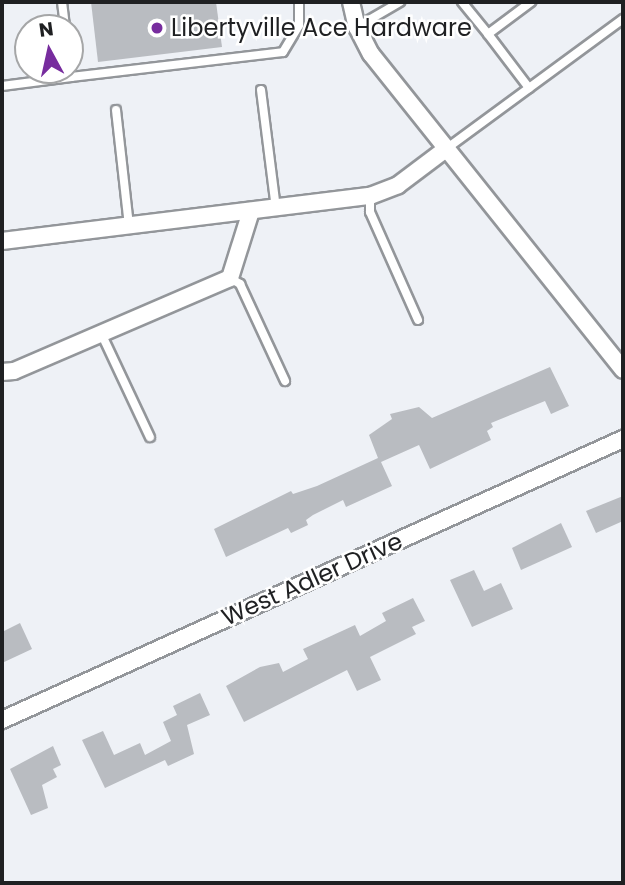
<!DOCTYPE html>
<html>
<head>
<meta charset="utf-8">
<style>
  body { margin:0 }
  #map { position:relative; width:625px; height:885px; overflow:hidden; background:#eef1f6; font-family:Poppins,sans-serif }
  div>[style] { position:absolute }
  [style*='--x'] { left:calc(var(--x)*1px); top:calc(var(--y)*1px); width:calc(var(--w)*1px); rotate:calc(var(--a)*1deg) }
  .building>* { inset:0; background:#b9bcc1 }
  .roads { filter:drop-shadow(2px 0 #93969a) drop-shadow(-2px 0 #93969a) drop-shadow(0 2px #93969a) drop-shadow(0 -2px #93969a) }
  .service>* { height:8px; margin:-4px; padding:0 4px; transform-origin:4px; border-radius:4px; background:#fff }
  .minor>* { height:16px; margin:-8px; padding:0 8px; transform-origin:8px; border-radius:8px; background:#fff }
  .dots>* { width:19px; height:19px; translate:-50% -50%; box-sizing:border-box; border:4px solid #fff; border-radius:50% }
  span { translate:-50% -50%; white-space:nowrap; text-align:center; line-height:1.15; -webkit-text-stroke:5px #fff; paint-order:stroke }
  .poi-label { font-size:24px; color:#1f2022 }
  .left { translate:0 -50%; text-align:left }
  .street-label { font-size:24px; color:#1f2022 }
  .frame { position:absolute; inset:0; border:4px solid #1f2022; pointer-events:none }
  .north { position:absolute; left:14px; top:14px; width:70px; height:70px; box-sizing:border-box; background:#fff; border:2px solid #a5a6a7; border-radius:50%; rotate:352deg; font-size:19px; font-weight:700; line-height:28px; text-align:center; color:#1f2022 }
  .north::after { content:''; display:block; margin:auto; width:24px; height:32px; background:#772c9e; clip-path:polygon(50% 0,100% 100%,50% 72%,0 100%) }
</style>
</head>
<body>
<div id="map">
  <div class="building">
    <div style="clip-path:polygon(91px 2px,216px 2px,222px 47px,98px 62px)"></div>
    <div style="clip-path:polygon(550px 367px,569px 406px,551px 414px,545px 401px,491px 423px,493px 427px,487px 431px,491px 440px,430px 469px,419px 445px,381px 462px,392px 486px,346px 507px,343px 500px,313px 515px,306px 520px,308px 525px,291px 533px,288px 528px,226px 557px,214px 529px,291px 491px,293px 494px,317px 486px,378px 458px,369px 435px,392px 419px,390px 414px,419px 407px,432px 418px)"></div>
    <div style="clip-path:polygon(623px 496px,623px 521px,596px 533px,586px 511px)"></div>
    <div style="clip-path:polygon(561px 523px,572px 547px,521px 570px,512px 548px)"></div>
    <div style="clip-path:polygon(474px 570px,484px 591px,501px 583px,513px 609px,472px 627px,450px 580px)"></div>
    <div style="clip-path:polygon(413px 598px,425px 621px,412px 627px,416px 634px,370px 657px,381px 680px,357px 691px,347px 670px,244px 722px,226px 686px,260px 667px,279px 663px,283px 672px,308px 659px,303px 649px,355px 625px,360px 636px,386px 621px,382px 613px)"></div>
    <div style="clip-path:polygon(20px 623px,32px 649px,2px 663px,2px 632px)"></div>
    <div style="clip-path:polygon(200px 693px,210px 715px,187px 725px,194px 754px,168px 766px,165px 760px,105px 788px,82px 740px,103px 731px,114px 755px,140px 743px,145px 755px,171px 741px,163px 722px,177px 715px,173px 706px)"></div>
    <div style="clip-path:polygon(53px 746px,61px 765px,53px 769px,57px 777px,42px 785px,48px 808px,31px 815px,10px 769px)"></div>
  </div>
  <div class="roads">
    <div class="service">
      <div style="--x:62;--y:2;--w:26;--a:83"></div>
      <div style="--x:462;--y:2;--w:41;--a:50.9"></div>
      <div style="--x:488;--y:34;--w:54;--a:-36.7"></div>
      <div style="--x:357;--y:27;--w:50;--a:-30.2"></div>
      <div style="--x:488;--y:34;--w:68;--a:52.8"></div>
      <div style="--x:70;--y:66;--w:11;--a:85"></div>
      <div style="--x:71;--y:77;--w:213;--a:-6.7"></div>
      <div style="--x:283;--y:52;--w:31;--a:-59"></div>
      <div style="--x:299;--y:25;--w:23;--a:-90"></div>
      <div style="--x:2;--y:86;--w:70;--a:-7.4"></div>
      <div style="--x:261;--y:90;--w:119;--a:82.8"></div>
      <div style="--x:116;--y:110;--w:117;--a:83.6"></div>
      <div style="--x:446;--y:149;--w:220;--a:-36.3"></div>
      <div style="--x:370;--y:196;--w:16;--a:90"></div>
      <div style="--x:370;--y:212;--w:118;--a:66"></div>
      <div style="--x:230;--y:278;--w:12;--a:31"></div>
      <div style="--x:240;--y:284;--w:107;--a:65.1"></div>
      <div style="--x:101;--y:333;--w:115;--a:64.8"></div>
    </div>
    <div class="minor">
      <div style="--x:351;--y:2;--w:26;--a:77"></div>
      <div style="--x:357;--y:27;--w:30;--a:63"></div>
      <div style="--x:371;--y:54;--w:404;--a:51.4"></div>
      <div style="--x:2;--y:241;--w:371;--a:-7"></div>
      <div style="--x:370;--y:196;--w:30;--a:-21"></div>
      <div style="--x:398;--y:185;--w:60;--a:-36.9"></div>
      <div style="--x:2;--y:372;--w:12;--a:-5"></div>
      <div style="--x:14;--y:371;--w:235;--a:-23.3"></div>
      <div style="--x:230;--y:278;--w:70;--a:-72.6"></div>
      <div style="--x:2;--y:720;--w:682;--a:-24.35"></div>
    </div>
  </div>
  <div class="dots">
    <div style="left:157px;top:28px;background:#772c9e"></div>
  </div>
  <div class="poi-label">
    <span class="left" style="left:171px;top:28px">Libertyville Ace Hardware</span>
  </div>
  <div class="street-label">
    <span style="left:312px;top:579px;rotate:-24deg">West Adler Drive</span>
  </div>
  <div class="frame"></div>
  <div class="north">N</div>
</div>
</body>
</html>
